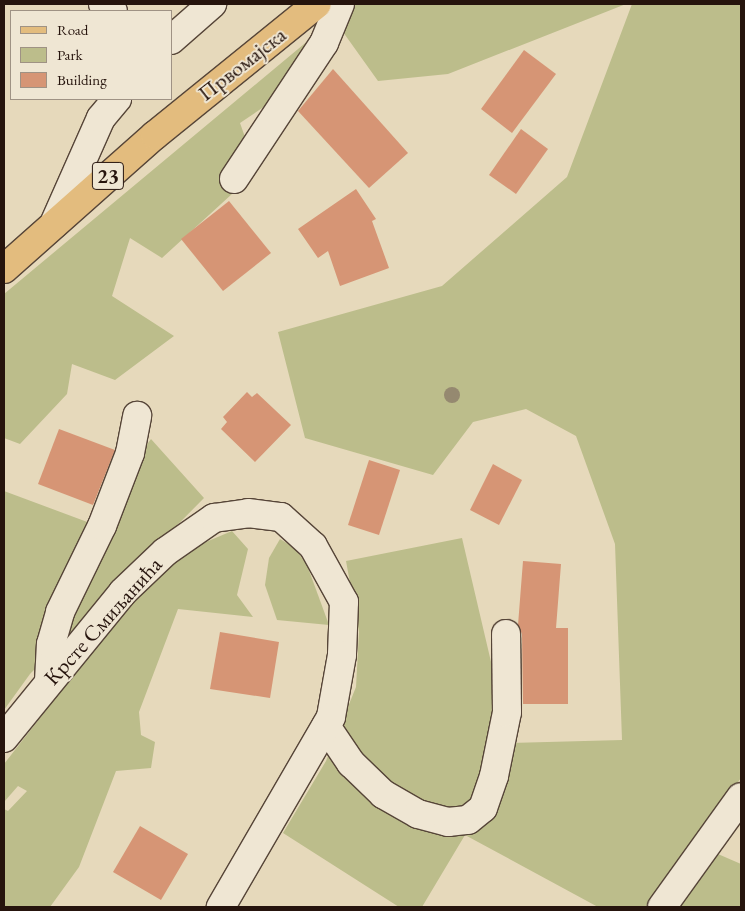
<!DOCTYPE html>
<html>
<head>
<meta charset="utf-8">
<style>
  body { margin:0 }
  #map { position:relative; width:745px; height:911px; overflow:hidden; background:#e6d9bb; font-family:"EB Garamond",serif }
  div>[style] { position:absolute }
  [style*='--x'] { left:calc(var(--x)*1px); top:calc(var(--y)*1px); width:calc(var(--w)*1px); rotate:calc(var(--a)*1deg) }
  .green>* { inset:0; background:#bcbd8b }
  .building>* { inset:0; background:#d69575 }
  .roads { filter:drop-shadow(1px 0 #564538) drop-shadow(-1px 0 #564538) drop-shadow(0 1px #564538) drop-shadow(0 -1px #564538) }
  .minor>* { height:28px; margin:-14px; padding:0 14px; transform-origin:14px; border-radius:14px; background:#efe6d3 }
  .major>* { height:28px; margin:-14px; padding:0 14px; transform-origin:14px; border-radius:14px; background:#e3bc7e }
  .trees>* { width:16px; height:16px; margin:-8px; border-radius:50%; background:#958970 }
  span { translate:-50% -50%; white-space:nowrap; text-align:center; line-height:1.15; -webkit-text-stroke:4px #efe6d3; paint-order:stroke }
  .shield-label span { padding:1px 4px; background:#efe6d3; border:1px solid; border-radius:4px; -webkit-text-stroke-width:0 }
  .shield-label { font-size:21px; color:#26140d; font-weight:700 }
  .street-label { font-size:22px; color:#26140d }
  .frame { position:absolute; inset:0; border:5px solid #26140d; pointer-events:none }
  .legend { position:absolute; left:10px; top:10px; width:162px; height:90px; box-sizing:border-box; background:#efe6d3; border:1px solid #9f9284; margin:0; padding:6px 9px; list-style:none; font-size:15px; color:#26140d }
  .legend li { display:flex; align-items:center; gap:10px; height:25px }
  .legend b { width:25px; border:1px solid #9f9284 }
</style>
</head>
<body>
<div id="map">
  <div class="green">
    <div style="clip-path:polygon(352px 4px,626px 4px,448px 74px,378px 81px,343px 32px,271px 102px,240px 123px,257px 171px,162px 258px,130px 238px,112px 296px,174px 336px,115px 380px,72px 364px,67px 394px,20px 444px,4px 438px,4px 294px)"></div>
    <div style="clip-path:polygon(632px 4px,741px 4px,741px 778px,645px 907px,598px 907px,465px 835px,422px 907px,399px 907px,283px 833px,326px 761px,356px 687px,359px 632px,346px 561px,462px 538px,510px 743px,622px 740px,615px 544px,576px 436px,526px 409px,473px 422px,433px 475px,305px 438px,278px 332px,442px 286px,567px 177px)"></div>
    <div style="clip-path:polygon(151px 439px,204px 498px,30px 674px,4px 710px,4px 491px,90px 523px)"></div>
    <div style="clip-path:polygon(232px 531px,248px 549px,237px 595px,253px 617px,178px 609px,139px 712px,141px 735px,155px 742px,151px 768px,116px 771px,79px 867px,50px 907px,4px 907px,4px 809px,8px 811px,27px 791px,18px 786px,4px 802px,4px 764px,140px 590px,187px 550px)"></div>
    <div style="clip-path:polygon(280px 539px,295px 548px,307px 565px,329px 625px,277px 620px,265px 585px,269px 558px)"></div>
    <div style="clip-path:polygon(711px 851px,741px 864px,741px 907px,669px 907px)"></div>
  </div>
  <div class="building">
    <div style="clip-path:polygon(524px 50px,556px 74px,512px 133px,481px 109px)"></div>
    <div style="clip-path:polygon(333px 69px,408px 153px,369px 188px,298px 111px)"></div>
    <div style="clip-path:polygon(521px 129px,548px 149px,516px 194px,489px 175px)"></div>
    <div style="clip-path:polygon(356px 189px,376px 219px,372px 221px,389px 268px,340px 286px,328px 251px,318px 258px,298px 229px)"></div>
    <div style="clip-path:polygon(229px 201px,271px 253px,223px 291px,181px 239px)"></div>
    <div style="clip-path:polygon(247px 392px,252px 397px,257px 393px,291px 425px,255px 462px,221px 429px,227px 422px,223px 417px)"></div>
    <div style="clip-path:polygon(59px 429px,115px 450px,93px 505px,38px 484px)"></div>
    <div style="clip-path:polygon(369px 460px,400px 470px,379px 535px,348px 525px)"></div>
    <div style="clip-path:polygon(493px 464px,522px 480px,499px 525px,470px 510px)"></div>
    <div style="clip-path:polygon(523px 561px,561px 564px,556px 628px,568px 628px,568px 704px,523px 704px,522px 634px,518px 625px)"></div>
    <div style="clip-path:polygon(220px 632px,279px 642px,270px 698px,210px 689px)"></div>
    <div style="clip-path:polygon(140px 826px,188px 854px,161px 900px,113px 872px)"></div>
  </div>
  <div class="roads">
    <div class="minor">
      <div style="--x:103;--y:4;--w:12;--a:35"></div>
      <div style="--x:171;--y:40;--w:55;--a:-41.3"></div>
      <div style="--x:234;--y:179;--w:163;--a:-56.5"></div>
      <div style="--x:324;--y:43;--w:42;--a:-67.7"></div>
      <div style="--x:54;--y:224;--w:116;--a:-66.1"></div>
      <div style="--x:101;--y:118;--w:25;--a:-50"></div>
      <div style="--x:49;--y:681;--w:37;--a:-87"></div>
      <div style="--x:51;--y:644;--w:33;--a:-74"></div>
      <div style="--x:60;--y:612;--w:96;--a:-64"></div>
      <div style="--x:102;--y:526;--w:78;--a:-69"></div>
      <div style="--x:130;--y:453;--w:38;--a:-79"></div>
      <div style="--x:326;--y:726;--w:45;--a:56"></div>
      <div style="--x:351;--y:763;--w:45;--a:44.1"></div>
      <div style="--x:383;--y:794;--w:40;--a:29.7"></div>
      <div style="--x:418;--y:814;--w:31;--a:15"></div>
      <div style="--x:448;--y:822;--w:20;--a:-6"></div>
      <div style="--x:468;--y:820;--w:19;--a:-39"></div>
      <div style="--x:483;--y:808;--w:34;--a:-71"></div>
      <div style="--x:494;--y:776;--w:65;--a:-78.5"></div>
      <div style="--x:507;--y:712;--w:78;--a:-90.7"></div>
      <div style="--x:4;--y:738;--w:188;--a:-50.8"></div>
      <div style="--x:123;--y:592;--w:58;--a:-43.6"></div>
      <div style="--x:165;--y:552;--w:60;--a:-34.8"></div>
      <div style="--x:214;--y:518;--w:34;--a:-8"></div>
      <div style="--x:248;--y:513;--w:33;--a:7"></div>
      <div style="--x:281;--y:517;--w:43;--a:42.2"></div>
      <div style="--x:313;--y:546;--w:64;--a:61"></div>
      <div style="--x:344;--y:602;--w:53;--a:92.2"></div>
      <div style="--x:342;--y:655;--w:63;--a:100.1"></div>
      <div style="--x:331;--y:717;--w:220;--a:120.1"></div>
      <div style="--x:662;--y:907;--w:135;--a:-54.3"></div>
    </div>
    <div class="major">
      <div style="--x:4;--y:269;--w:202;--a:-41.6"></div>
      <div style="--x:155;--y:135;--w:208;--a:-39"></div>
    </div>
  </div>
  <div class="trees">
    <div style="left:452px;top:395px"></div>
  </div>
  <div class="shield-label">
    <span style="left:108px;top:176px">23</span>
  </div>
  <div class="street-label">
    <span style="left:242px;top:64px;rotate:-38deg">Првомајска</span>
    <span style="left:103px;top:621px;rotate:-48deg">Крсте Смиљанића</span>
  </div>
  <div class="frame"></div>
  <ul class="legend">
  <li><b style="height:6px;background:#e3bc7e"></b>Road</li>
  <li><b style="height:14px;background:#bcbd8b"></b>Park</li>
  <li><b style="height:14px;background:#d69575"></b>Building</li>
  </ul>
</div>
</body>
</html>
